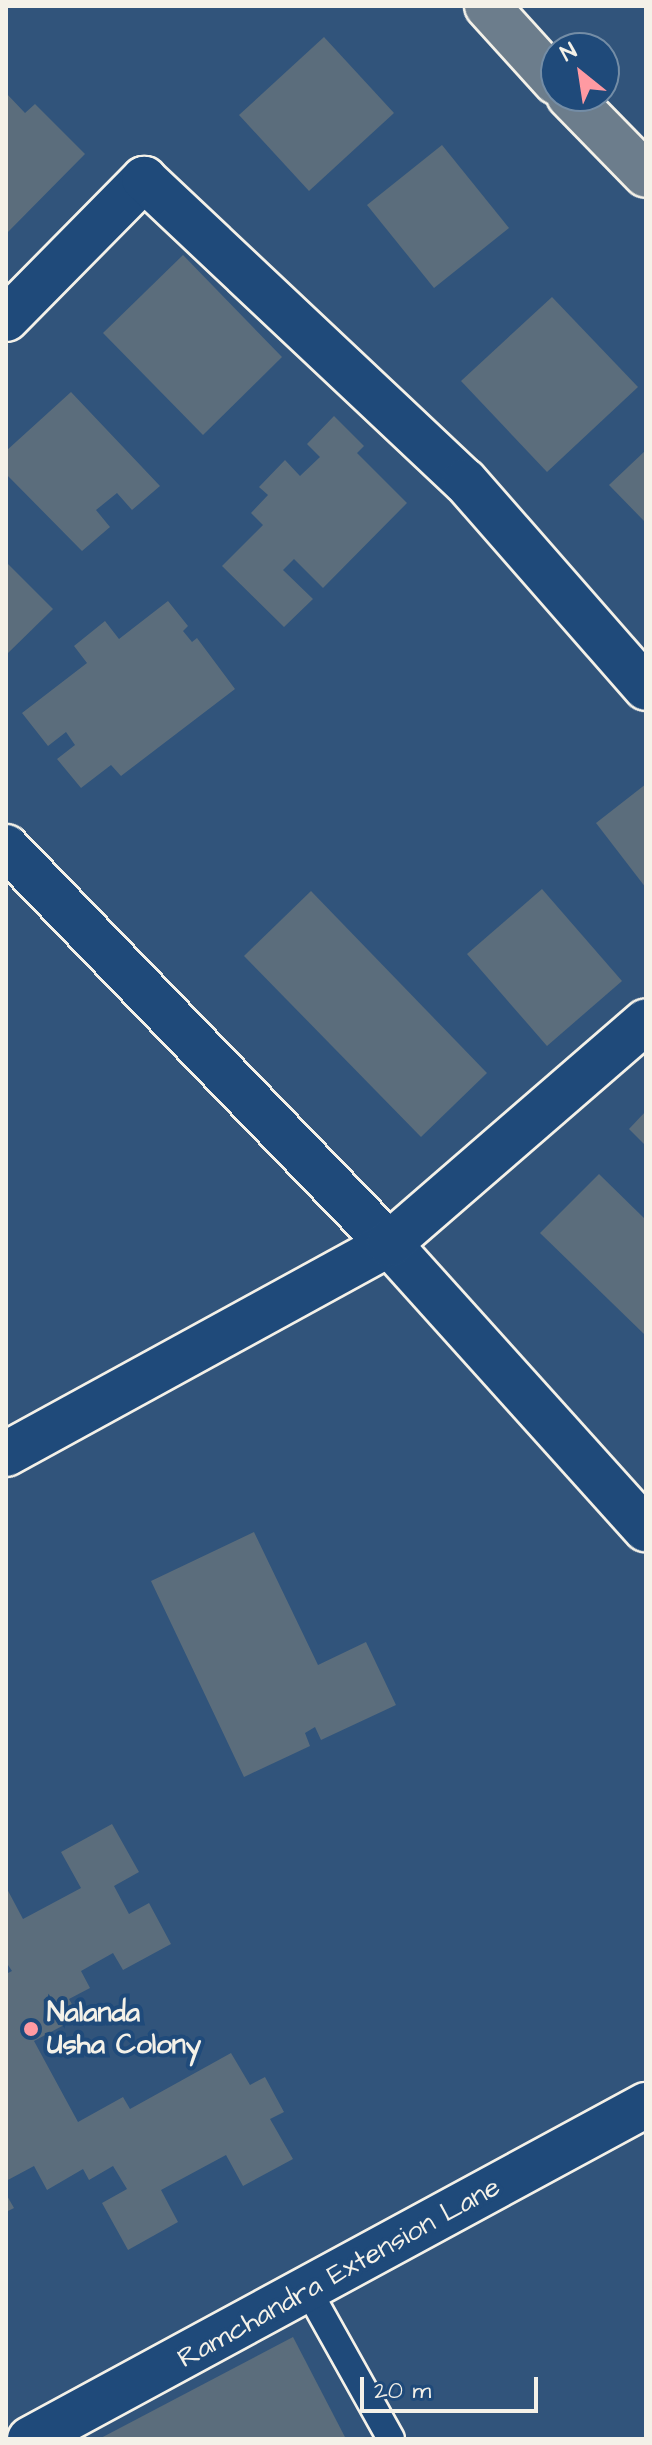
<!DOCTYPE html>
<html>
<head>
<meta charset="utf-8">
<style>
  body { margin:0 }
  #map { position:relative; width:652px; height:2445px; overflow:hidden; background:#31547b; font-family:"Architects Daughter",sans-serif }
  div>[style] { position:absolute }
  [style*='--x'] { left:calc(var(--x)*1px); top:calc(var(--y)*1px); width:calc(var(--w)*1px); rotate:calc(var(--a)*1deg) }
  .building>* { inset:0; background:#5b6d7c }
  .roads { filter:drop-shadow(2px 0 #f4f1e8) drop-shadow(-2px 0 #f4f1e8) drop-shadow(0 2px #f4f1e8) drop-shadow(0 -2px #f4f1e8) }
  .service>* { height:26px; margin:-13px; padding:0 13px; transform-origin:13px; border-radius:13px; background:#1f4a7a }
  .minor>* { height:44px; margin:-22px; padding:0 22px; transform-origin:22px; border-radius:22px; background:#1f4a7a }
  .primary>* { height:44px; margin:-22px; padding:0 22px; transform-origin:22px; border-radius:22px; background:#6c7d8c }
  .dots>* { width:22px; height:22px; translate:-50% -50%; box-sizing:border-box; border:4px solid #1f4a7a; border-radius:50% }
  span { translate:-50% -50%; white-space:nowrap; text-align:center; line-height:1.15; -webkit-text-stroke:8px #1f4a7a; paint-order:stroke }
  .poi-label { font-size:28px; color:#f4f1e8; font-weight:700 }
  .left { translate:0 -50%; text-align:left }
  .street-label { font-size:28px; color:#f4f1e8 }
  .frame { position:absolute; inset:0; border:8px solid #f4f1e8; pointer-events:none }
  .north { position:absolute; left:540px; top:32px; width:80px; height:80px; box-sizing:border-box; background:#1f4a7a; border:2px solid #748da6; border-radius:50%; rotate:330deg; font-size:22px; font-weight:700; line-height:32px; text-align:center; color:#f4f1e8 }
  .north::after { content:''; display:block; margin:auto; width:28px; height:36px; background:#ff9aa2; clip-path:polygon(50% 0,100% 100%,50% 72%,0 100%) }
  .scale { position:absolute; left:360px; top:2377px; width:178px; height:36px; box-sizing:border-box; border:4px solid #f4f1e8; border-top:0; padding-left:10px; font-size:24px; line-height:28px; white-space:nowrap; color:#f4f1e8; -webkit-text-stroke:6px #1f4a7a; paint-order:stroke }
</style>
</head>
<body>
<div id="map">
  <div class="building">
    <div style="clip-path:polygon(324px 37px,394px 113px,309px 191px,239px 115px)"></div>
    <div style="clip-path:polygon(6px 93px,25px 113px,35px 104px,85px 154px,6px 234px)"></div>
    <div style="clip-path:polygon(442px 145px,509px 228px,434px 288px,367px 205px)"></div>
    <div style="clip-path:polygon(183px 255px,282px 357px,203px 435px,103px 333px)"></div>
    <div style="clip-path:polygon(552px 297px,638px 387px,547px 472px,461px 381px)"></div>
    <div style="clip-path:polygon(71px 392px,160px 486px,132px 510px,117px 493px,96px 510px,110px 527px,82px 551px,6px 474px,6px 451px)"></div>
    <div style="clip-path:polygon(334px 416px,364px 446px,357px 453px,407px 503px,323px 588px,294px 559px,283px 570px,313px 599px,284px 627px,222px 566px,263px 525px,251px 513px,268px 495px,259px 487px,285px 460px,300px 476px,320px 457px,307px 444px)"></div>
    <div style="clip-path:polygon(646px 450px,646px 523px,609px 485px)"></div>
    <div style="clip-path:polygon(6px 562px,53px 609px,6px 655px)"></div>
    <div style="clip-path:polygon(168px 601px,188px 626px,183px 631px,192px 642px,197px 638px,235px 689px,121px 776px,111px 765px,81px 788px,57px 759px,75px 745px,66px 732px,48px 746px,22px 713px,87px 663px,74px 646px,105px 621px,119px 639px)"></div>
    <div style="clip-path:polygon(646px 784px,646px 888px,596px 823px)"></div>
    <div style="clip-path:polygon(542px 889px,622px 981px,547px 1046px,467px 954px)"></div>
    <div style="clip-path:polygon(311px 891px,487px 1073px,421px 1137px,244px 956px)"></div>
    <div style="clip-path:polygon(646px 1111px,646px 1146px,629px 1129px)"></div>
    <div style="clip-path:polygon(599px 1174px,646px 1220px,644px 1334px,540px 1233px)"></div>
    <div style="clip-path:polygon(254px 1532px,318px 1665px,366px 1642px,396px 1705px,321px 1740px,315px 1727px,305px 1733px,310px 1746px,244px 1777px,151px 1581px)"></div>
    <div style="clip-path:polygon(112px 1824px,139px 1872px,114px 1886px,129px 1914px,149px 1903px,171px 1944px,123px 1970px,113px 1953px,81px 1971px,90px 1988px,69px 1999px,79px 2017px,34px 2041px,78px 2122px,123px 2097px,130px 2109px,231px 2053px,250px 2085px,265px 2077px,284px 2112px,270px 2119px,293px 2159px,243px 2186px,226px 2155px,161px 2190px,178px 2222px,128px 2250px,102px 2203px,127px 2189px,113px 2166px,89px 2180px,83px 2169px,47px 2190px,34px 2166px,6px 2181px,6px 1974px,12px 1971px,6px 1962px,6px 1887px,23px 1919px,81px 1888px,61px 1852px)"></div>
    <div style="clip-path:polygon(6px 2194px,14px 2208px,6px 2212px)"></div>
    <div style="clip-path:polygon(293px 2337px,346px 2439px,99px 2439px)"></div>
  </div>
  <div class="roads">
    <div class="service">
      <div style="--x:309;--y:2292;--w:168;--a:60.8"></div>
    </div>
    <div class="minor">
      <div style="--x:6;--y:319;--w:197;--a:-45.4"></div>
      <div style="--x:144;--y:179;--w:441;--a:43.3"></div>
      <div style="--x:465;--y:481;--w:275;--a:48.8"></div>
      <div style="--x:6;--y:847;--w:552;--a:46.03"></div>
      <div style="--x:389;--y:1244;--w:384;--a:48"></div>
      <div style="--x:6;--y:1454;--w:437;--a:-28.7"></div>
      <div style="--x:389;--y:1244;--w:340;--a:-40.9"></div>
      <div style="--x:30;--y:2439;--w:701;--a:-28.47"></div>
    </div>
    <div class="primary">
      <div style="--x:487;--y:6;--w:103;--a:47.8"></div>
      <div style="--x:569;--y:96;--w:110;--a:45.7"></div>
    </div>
  </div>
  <div class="dots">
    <div style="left:31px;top:2029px;background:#ff9aa2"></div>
  </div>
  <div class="poi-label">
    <span class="left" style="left:47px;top:2029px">Nalanda<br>Usha Colony</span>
  </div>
  <div class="street-label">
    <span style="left:339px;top:2273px;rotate:-29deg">Ramchandra Extension Lane</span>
  </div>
  <div class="frame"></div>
  <div class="north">N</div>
  <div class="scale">20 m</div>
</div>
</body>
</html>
